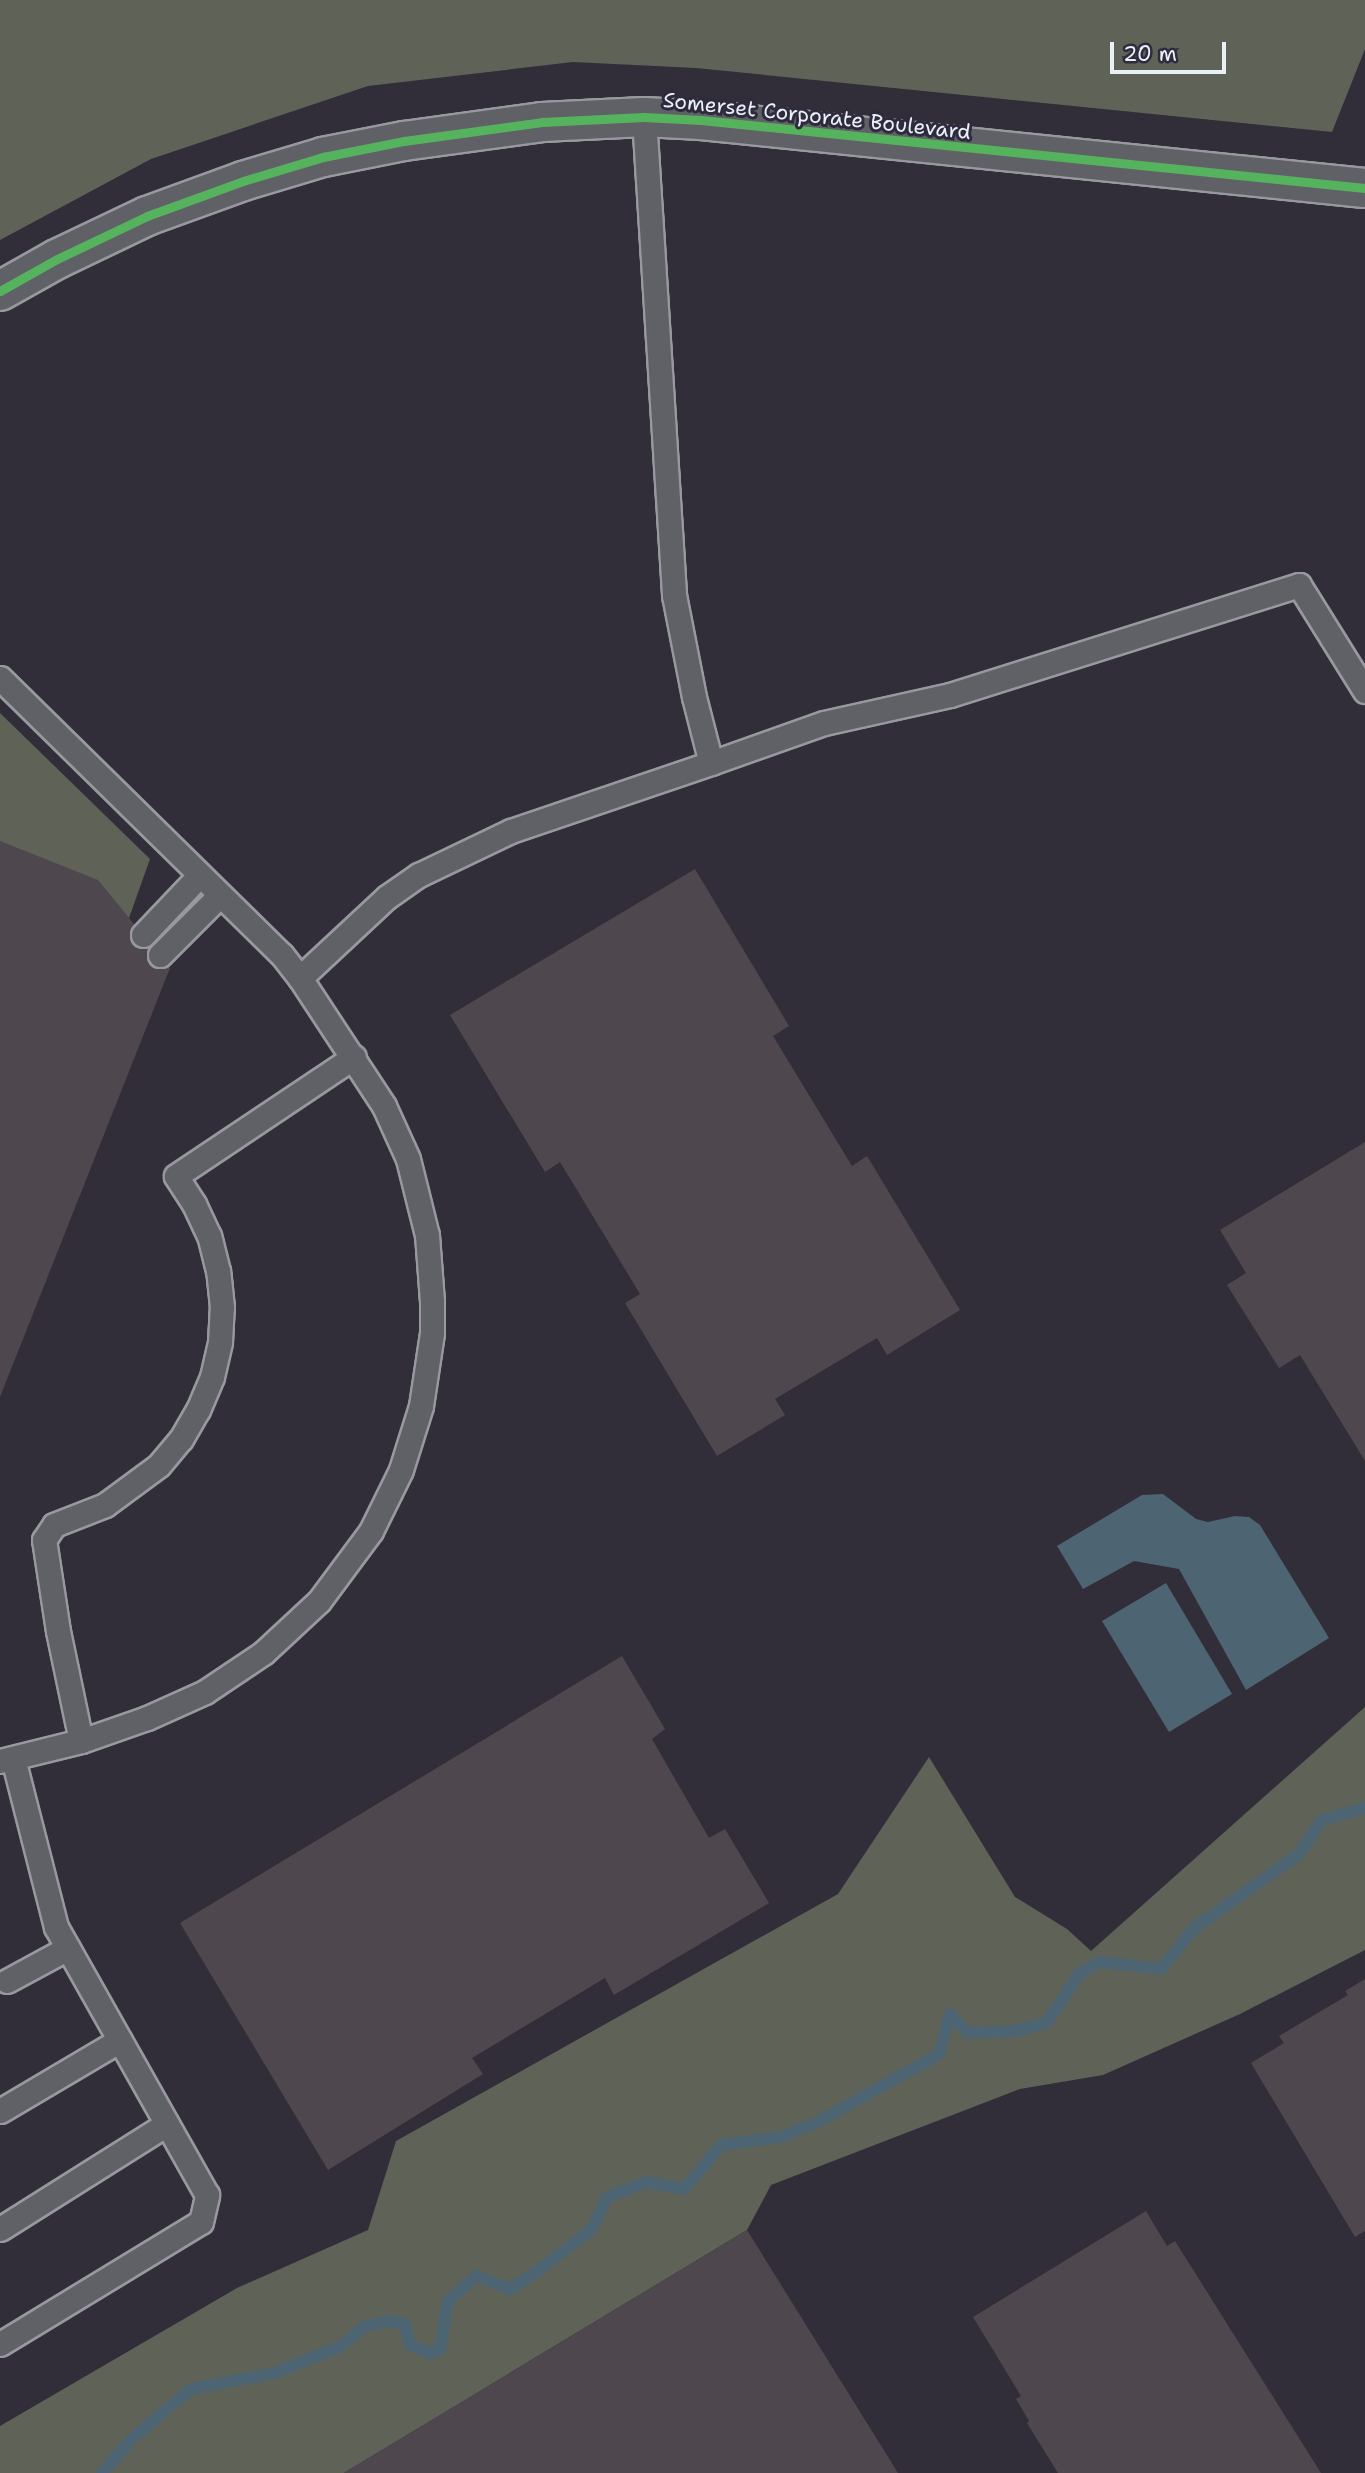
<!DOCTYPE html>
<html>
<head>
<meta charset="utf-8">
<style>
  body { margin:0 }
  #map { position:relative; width:1365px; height:2473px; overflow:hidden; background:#312e39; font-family:"Shantell Sans",sans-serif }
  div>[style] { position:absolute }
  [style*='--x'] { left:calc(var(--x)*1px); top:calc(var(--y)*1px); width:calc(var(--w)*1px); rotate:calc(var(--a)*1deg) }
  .green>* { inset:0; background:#5f6257 }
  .water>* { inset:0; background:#4d6472 }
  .stream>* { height:12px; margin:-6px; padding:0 6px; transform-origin:6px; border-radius:6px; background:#4d6472 }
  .building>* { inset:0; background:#4e474e }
  .roads { filter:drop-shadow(2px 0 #98999f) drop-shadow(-2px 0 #98999f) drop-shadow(0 2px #98999f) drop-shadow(0 -2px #98999f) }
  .service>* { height:23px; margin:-11.5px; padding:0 11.5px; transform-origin:11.5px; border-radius:11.5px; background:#606067 }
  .tertiary>* { height:38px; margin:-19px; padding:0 19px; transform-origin:19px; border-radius:19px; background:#606067 }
  .cycleway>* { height:9px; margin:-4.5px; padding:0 4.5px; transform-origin:4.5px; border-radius:4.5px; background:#56b35d }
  span { translate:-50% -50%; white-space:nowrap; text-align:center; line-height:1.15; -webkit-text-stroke:6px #2f2a3d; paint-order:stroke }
  .street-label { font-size:21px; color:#e8f1f8 }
  .scale { position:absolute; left:1110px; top:42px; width:116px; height:32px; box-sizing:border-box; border:4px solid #e8f1f8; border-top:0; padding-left:9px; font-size:21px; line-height:24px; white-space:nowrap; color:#e8f1f8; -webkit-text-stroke:5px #2f2a3d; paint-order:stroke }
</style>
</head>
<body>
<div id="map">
  <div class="green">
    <div style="clip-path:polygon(0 0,1365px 0,1365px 49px,1332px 132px,696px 68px,573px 62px,368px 86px,151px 159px,0 240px)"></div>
    <div style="clip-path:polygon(0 713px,150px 859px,129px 918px,0 841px)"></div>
    <div style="clip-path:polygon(1365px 1707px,1365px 1950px,1240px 2014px,1103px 2075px,1020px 2089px,771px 2185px,747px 2230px,344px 2473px,0 2473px,0 2426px,237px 2288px,368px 2230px,396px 2141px,838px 1894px,929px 1757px,1015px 1897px,1067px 1929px,1091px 1951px)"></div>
  </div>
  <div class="water">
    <div style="clip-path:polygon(1163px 1494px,1196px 1519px,1208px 1522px,1235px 1516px,1249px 1517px,1260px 1525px,1329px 1638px,1246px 1690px,1179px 1569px,1134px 1561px,1083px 1589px,1057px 1546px,1142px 1495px)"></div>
    <div style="clip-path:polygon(1166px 1583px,1232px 1694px,1169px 1732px,1102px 1621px)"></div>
  </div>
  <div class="stream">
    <div style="--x:102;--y:2473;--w:47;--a:-48.5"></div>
    <div style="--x:133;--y:2438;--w:76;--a:-40.2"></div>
    <div style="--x:191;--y:2389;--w:86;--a:-10.8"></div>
    <div style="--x:275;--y:2373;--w:71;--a:-22.2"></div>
    <div style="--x:341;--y:2346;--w:31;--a:-40"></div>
    <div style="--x:365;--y:2326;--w:25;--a:-11"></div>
    <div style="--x:390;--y:2321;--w:16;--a:15"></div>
    <div style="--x:405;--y:2325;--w:21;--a:76"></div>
    <div style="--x:410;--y:2345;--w:21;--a:23"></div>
    <div style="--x:429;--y:2353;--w:11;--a:-15"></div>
    <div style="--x:440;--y:2350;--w:50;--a:-80.7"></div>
    <div style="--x:448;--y:2301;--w:38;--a:-41"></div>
    <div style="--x:477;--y:2276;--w:35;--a:22"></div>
    <div style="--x:510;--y:2289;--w:30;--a:-33"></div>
    <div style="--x:535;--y:2273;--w:72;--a:-37.7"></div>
    <div style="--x:592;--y:2229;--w:35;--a:-65"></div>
    <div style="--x:607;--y:2197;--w:43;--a:-20.6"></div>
    <div style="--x:647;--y:2182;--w:38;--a:11"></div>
    <div style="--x:684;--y:2189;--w:57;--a:-49.9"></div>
    <div style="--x:721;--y:2145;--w:61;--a:-7.6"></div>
    <div style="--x:781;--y:2137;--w:38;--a:-22"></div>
    <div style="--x:816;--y:2123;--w:141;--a:-29.3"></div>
    <div style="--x:939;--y:2054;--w:41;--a:-74.6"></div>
    <div style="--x:950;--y:2014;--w:26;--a:47"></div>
    <div style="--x:968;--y:2033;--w:48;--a:-2.4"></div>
    <div style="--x:1016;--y:2031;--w:32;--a:-16"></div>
    <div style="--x:1047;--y:2022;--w:58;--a:-56.3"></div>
    <div style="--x:1079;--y:1974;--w:24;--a:-30"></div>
    <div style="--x:1100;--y:1962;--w:61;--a:6.5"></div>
    <div style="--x:1161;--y:1969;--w:53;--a:-51.2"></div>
    <div style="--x:1194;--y:1928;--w:127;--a:-35.1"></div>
    <div style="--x:1298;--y:1855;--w:42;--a:-55.6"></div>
    <div style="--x:1322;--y:1820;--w:45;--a:-15.6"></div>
  </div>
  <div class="building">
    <div style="clip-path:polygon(0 841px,98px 880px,170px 968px,0 1397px)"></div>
    <div style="clip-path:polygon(695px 869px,789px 1026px,773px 1036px,852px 1166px,867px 1156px,960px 1310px,887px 1355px,877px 1338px,775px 1399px,785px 1415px,717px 1456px,625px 1303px,640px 1294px,560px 1162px,545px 1172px,450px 1015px)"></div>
    <div style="clip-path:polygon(1365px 1142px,1365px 1461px,1300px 1355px,1279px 1368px,1227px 1285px,1246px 1273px,1220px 1230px)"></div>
    <div style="clip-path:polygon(622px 1656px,665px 1729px,652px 1739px,709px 1838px,725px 1829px,769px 1903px,614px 1995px,605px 1978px,472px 2058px,483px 2074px,328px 2170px,180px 1923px)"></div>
    <div style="clip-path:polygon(1365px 1979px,1365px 2231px,1355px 2237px,1251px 2063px,1284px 2043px,1279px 2036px,1348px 1995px,1345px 1991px)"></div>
    <div style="clip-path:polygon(1146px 2211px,1167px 2246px,1175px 2241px,1321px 2473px,1058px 2473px,1027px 2423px,1029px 2421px,1016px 2399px,1021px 2396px,973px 2317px)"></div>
    <div style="clip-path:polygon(747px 2230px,898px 2473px,344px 2473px)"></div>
  </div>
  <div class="roads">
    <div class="service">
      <div style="--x:644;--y:117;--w:479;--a:86.4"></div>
      <div style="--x:674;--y:595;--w:104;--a:78.9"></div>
      <div style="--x:694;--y:697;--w:68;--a:75.6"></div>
      <div style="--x:711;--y:763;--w:120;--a:-19.5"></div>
      <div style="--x:824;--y:723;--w:129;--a:-12.5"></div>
      <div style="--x:950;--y:695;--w:366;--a:-17.5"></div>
      <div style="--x:1299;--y:585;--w:125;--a:58.1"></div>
      <div style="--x:0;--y:678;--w:395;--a:44.5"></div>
      <div style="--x:282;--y:955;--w:29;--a:52"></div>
      <div style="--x:300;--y:978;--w:153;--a:56.7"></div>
      <div style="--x:384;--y:1106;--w:58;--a:65.6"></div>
      <div style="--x:408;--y:1159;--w:78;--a:76"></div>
      <div style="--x:427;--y:1235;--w:66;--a:85.7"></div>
      <div style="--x:432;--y:1301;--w:32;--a:90"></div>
      <div style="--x:432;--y:1333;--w:74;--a:98.6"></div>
      <div style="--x:421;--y:1406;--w:67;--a:107.4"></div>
      <div style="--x:401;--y:1470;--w:68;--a:116.2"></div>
      <div style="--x:371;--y:1531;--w:87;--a:126.6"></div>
      <div style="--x:319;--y:1601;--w:76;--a:137.1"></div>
      <div style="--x:263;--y:1653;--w:70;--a:146.1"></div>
      <div style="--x:205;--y:1692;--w:64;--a:155.9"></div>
      <div style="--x:147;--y:1718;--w:70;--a:160.8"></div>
      <div style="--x:81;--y:1741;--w:83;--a:166.1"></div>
      <div style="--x:143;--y:935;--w:81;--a:-46.5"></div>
      <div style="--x:160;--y:955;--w:83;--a:-45"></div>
      <div style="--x:300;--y:978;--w:119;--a:-43"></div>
      <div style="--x:387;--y:897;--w:39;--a:-35"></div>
      <div style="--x:419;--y:875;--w:102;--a:-25.6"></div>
      <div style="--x:511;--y:831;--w:211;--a:-18.8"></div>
      <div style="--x:81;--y:1741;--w:112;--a:-101.8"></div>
      <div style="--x:58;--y:1631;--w:92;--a:-98.7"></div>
      <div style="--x:44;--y:1540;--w:18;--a:-56"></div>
      <div style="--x:54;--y:1525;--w:55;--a:-21.4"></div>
      <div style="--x:105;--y:1505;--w:67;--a:-36.5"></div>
      <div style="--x:159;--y:1465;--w:34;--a:-50"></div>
      <div style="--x:181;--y:1439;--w:34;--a:-60"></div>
      <div style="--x:198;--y:1410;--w:36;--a:-67"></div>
      <div style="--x:212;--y:1377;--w:36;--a:-77"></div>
      <div style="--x:220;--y:1342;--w:35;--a:-87"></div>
      <div style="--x:222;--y:1307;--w:36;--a:-96"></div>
      <div style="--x:218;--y:1271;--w:36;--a:-104"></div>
      <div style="--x:209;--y:1236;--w:35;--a:-115"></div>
      <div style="--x:194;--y:1204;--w:33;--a:-123"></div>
      <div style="--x:176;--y:1176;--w:214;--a:-33.8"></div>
      <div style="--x:7;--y:1981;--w:69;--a:-28.4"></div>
      <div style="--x:0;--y:2111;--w:139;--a:-30.6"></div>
      <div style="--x:0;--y:2229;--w:197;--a:-32.2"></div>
      <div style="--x:0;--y:2344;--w:235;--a:-31.3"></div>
      <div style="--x:201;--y:2222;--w:28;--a:-77"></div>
      <div style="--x:207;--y:2195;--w:308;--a:-119.4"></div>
      <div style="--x:56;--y:1927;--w:174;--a:-104.3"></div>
    </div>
    <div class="tertiary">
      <div style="--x:0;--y:291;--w:65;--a:-29.3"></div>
      <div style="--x:57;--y:259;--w:100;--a:-25.5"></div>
      <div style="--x:147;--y:216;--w:102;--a:-20"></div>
      <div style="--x:243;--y:181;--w:84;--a:-16.7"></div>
      <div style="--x:323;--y:157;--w:83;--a:-11.2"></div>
      <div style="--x:404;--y:141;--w:139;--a:-7.8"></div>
      <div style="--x:542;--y:122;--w:102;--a:-2.8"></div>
      <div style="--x:644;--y:117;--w:57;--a:3"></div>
      <div style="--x:701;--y:120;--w:667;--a:5.85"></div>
    </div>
  </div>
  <div class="cycleway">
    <div style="--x:0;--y:291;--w:65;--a:-29.3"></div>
    <div style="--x:57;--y:259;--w:100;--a:-25.5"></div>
    <div style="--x:147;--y:216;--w:102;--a:-20"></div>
    <div style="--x:243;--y:181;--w:84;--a:-16.7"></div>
    <div style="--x:323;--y:157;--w:83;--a:-11.2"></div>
    <div style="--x:404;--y:141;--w:139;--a:-7.8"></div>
    <div style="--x:542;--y:122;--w:102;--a:-2.8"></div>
    <div style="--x:644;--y:117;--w:57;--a:3"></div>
    <div style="--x:701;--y:120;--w:667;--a:5.85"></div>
  </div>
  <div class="street-label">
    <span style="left:817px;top:116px;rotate:6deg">Somerset Corporate Boulevard</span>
  </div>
  <div class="scale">20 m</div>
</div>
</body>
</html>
